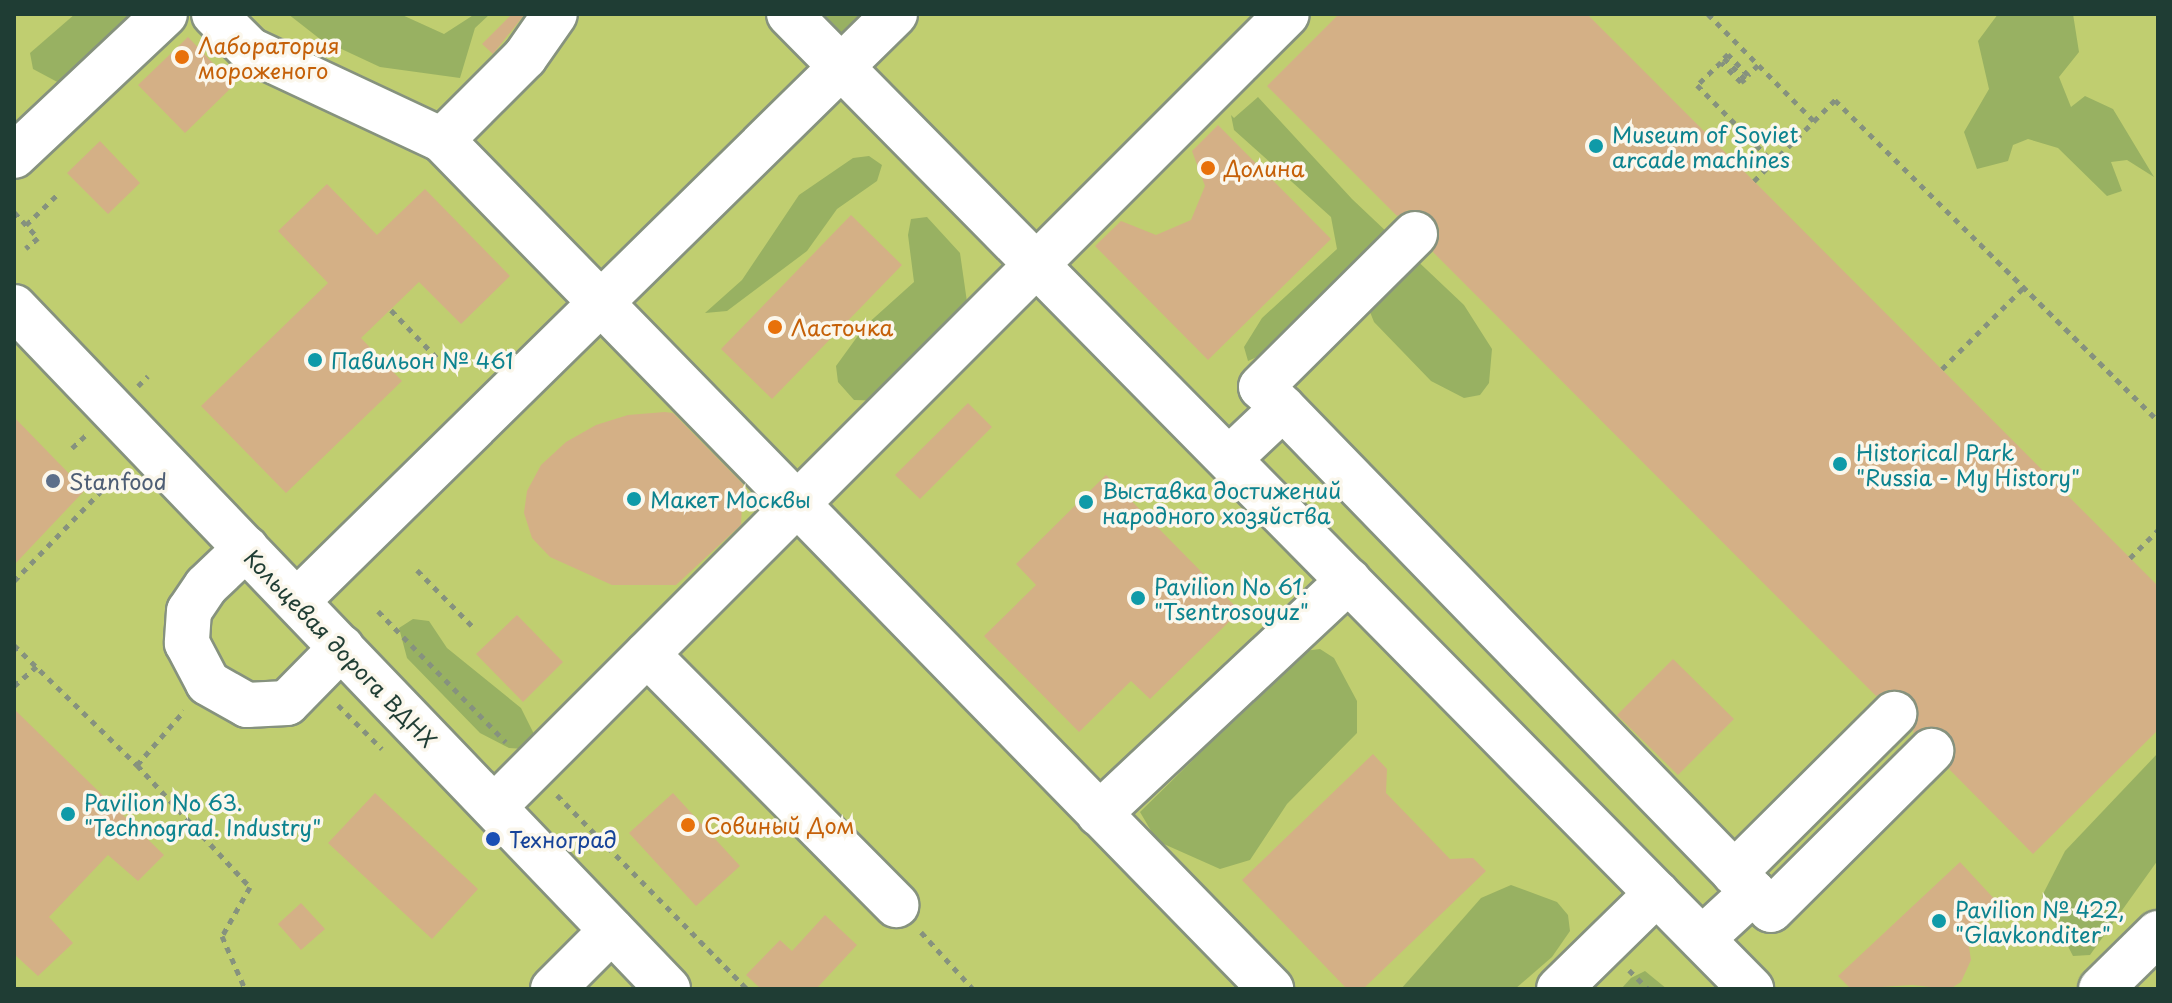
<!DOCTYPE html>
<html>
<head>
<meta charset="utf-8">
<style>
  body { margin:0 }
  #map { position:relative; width:2172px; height:1003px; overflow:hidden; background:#ece6c8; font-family:"Playpen Sans",sans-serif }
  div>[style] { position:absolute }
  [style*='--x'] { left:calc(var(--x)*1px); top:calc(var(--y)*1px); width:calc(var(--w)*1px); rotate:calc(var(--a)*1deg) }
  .green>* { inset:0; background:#c0ce70 }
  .forest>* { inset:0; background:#98b162 }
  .building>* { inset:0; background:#d4b086 }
  .path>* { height:5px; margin-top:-2.5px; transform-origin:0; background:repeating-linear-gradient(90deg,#86927e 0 6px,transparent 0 12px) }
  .roads { filter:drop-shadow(2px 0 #86927e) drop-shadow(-2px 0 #86927e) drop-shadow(0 2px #86927e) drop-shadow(0 -2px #86927e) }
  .minor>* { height:44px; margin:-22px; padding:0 22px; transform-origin:22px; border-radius:22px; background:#fff }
  .dots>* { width:22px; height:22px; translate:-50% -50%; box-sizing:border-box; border:4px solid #fbf7ec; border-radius:50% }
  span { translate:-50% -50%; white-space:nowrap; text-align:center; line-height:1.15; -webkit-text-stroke:7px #fbf7ec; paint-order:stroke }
  .food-label { font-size:22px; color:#c56008 }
  .left { translate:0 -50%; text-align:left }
  .culture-label { font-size:22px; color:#0d838f }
  .service-label { font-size:22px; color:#4e5e75 }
  .street-label { font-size:22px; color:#1f3d34 }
  .transit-label { font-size:22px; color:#164399 }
  .frame { position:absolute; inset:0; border:16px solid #1f3d34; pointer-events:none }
</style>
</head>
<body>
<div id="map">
  <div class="green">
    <div style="clip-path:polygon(14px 14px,2158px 14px,2158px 989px,14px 989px)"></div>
  </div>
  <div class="forest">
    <div style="clip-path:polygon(75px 14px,146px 14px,63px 85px,33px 69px,30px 53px)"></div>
    <div style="clip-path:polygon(288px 14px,400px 14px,444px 34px,475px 14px,490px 14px,475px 28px,460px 78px,380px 67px,320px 39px)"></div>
    <div style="clip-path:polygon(808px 14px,868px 14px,872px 28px,842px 35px)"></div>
    <div style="clip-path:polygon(1998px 14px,2073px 14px,2079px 52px,2059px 77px,2071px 107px,2085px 96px,2113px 109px,2154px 177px,2127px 160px,2111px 162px,2122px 191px,2107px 196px,2058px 148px,2028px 139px,2013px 145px,2008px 161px,1977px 169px,1964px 132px,1989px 89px,1978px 41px)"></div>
    <div style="clip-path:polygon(1258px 97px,1352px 199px,1464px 305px,1492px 349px,1489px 383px,1480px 395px,1464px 398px,1431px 381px,1374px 322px,1368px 307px,1248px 361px,1244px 347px,1262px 318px,1337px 249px,1331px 217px,1234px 130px,1231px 115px,1234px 118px)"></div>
    <div style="clip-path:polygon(869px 156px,882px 165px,877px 181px,837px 209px,807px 251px,727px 311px,705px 313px,742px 280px,799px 195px,853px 158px)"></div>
    <div style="clip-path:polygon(927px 217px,960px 253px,969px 316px,888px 401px,854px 400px,838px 382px,836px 366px,865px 326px,914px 282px,908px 235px,911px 219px)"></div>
    <div style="clip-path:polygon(413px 619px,429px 621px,447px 648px,521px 708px,536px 738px,525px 749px,509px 748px,480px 733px,407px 658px,399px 628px)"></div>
    <div style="clip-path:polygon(1320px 649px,1334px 658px,1357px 701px,1357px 733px,1287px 804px,1250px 860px,1220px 869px,1157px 841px,1140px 812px,1304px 651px)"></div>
    <div style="clip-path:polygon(2158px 753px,2158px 860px,2090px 955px,2073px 956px,2042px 896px,2065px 851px)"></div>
    <div style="clip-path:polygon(1511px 885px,1557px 902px,1568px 915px,1570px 931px,1552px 957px,1515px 989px,1401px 989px,1481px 898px)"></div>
    <div style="clip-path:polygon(1645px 971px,1667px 989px,1621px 989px,1631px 978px)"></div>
  </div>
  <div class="building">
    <div style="clip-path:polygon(512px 14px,524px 15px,493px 54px,482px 44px)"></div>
    <div style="clip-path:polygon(1339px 14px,1587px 14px,2158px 586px,2158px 730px,2033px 854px,1949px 769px,1955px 745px,1948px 733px,1925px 727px,1913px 733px,1918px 708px,1911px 696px,1888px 690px,1876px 696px,1433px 252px,1439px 228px,1432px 216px,1409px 210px,1397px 216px,1267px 86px)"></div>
    <div style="clip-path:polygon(188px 37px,234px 85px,185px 133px,138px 85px)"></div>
    <div style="clip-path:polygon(1218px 125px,1331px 239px,1208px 360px,1095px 246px,1121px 221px,1156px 235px,1191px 220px,1205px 186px,1192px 151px)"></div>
    <div style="clip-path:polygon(100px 141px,140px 183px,108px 214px,67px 173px)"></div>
    <div style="clip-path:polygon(327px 184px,377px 235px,425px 189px,510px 276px,461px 324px,419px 282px,361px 338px,402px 381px,286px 493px,201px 406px,328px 283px,278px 231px)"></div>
    <div style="clip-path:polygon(851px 215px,902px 265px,772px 399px,721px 349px)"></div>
    <div style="clip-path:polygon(968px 403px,992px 427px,920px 499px,895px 475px)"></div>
    <div style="clip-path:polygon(665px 412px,673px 413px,743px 484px,741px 525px,676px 585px,612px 585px,550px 557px,532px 538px,524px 513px,527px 491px,541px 465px,566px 442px,596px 425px,628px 415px)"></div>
    <div style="clip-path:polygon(14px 417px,85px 490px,14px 565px)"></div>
    <div style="clip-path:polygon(1106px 475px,1240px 611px,1150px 699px,1131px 681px,1079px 732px,984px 636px,1036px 585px,1016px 564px)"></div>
    <div style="clip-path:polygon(517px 615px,563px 662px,523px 702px,476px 654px)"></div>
    <div style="clip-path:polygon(1673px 659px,1734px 719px,1678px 775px,1617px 715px)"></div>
    <div style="clip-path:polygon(14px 709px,164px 855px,138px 881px,108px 855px,49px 917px,73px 943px,38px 976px,14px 954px)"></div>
    <div style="clip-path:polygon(1373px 754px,1387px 769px,1386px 793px,1450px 859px,1473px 858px,1486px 871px,1363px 989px,1347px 989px,1242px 880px)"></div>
    <div style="clip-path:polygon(375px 793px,478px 889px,432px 939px,328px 843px)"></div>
    <div style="clip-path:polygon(673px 793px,740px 866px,696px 906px,629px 833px)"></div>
    <div style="clip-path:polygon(1960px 862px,1999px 904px,1967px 934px,1971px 960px,1961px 982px,1950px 989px,1912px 985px,1851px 989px,1838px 976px)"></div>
    <div style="clip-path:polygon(301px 903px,325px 929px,301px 950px,278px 924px)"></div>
    <div style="clip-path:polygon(825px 915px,857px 945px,816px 989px,761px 989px,746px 975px,780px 940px,792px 951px)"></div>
  </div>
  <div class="path">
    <div style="--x:1708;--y:14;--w:151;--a:45.3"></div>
    <div style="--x:1814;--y:121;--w:30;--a:-45"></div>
    <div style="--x:1835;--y:100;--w:455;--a:44.8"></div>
    <div style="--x:1758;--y:65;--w:14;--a:135"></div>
    <div style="--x:1748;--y:75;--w:29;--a:-134"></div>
    <div style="--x:1728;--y:54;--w:6;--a:135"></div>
    <div style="--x:1724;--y:58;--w:30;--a:45"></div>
    <div style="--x:1745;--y:79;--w:5;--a:143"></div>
    <div style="--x:1741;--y:82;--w:28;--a:-135"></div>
    <div style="--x:1721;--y:62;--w:33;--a:136"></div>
    <div style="--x:1697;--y:85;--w:108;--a:45.4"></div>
    <div style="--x:1754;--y:181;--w:85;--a:-45"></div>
    <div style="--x:14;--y:212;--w:35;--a:47"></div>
    <div style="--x:38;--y:238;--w:16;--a:140"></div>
    <div style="--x:26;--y:225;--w:43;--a:-44.1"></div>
    <div style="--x:391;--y:310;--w:69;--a:46.2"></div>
    <div style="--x:1942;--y:369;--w:115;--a:-45"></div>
    <div style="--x:138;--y:386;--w:14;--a:-45"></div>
    <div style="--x:72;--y:448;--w:22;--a:-43"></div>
    <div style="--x:2130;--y:558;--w:40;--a:-45"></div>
    <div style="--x:417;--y:570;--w:80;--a:45.5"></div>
    <div style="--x:14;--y:581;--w:134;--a:-45.9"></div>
    <div style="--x:378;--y:611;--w:183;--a:45.7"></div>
    <div style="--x:14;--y:645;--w:172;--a:44.3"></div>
    <div style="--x:137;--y:765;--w:72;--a:-49"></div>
    <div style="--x:14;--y:686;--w:30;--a:-41"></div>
    <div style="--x:338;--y:705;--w:62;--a:45"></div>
    <div style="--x:137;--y:765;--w:166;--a:47.2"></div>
    <div style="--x:250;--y:887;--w:56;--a:119.7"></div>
    <div style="--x:222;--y:936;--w:58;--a:66.5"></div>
    <div style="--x:557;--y:795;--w:272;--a:45.6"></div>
    <div style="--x:921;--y:932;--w:77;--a:47.6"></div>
    <div style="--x:1629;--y:970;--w:27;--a:45"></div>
  </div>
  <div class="roads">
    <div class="minor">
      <div style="--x:214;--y:14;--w:51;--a:45"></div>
      <div style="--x:250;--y:50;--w:212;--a:25.1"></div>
      <div style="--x:442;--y:140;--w:1187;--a:45.68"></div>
      <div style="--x:789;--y:14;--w:1370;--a:45.38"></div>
      <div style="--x:442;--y:140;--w:117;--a:-45"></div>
      <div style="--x:525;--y:57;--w:52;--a:-55.1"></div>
      <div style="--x:14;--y:156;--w:207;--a:-43.2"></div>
      <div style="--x:14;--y:307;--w:945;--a:46.2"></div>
      <div style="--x:1283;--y:408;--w:30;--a:-136"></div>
      <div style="--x:1261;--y:387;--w:217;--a:-44.8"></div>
      <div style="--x:1229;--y:459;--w:74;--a:-43.4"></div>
      <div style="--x:1283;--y:408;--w:675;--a:45.84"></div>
      <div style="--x:1753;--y:892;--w:69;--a:137.3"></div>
      <div style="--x:246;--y:548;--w:55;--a:136.5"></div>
      <div style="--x:206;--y:586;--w:30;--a:124"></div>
      <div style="--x:189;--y:611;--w:32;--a:94"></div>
      <div style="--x:187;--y:643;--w:45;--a:62.3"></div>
      <div style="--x:208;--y:683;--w:45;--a:29.4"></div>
      <div style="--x:247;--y:705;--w:40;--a:-2.9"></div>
      <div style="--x:287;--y:703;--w:78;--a:-45.5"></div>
      <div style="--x:297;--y:601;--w:838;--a:-44.47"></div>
      <div style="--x:647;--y:654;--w:354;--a:45.2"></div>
      <div style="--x:494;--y:807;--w:1121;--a:-45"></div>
      <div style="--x:1099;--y:814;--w:342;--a:-43.1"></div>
      <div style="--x:1734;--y:873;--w:226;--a:-44.8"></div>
      <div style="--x:1753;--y:892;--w:25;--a:45"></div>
      <div style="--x:1771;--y:910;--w:226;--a:-44.8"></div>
      <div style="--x:553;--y:989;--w:83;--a:-45"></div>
      <div style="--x:1559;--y:989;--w:137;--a:-44.4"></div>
      <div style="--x:2101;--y:989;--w:80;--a:-44.5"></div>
    </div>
  </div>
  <div class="dots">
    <div style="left:182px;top:57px;background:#e8710a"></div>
    <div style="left:1596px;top:146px;background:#0f9aa8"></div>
    <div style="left:1208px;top:168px;background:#e8710a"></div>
    <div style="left:775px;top:327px;background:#e8710a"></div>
    <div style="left:315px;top:360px;background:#0f9aa8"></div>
    <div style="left:1840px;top:464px;background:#0f9aa8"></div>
    <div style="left:53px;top:481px;background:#5c6f8a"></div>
    <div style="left:634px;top:499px;background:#0f9aa8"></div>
    <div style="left:1086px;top:502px;background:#0f9aa8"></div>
    <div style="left:1138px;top:598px;background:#0f9aa8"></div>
    <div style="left:68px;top:814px;background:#0f9aa8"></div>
    <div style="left:688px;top:825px;background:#e8710a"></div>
    <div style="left:493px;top:839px;background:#1a4fb4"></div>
    <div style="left:1939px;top:921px;background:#0f9aa8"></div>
  </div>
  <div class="food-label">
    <span class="left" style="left:198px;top:57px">Лаборатория<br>мороженого</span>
    <span class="left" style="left:1224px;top:168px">Долина</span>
    <span class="left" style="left:791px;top:327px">Ласточка</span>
    <span class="left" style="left:704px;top:825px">Совиный Дом</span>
  </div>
  <div class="culture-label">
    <span class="left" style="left:1612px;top:146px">Museum of Soviet<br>arcade machines</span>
    <span class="left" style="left:331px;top:360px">Павильон № 461</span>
    <span class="left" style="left:1856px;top:464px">Historical Park<br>"Russia - My History"</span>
    <span class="left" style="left:1102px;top:502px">Выставка достижений<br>народного хозяйства</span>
    <span class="left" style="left:650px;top:499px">Макет Москвы</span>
    <span class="left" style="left:1154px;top:598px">Pavilion No 61.<br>"Tsentrosoyuz"</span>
    <span class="left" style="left:84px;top:814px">Pavilion No 63.<br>"Technograd. Industry"</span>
    <span class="left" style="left:1955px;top:921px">Pavilion № 422,<br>"Glavkonditer"</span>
  </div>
  <div class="service-label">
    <span class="left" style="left:69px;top:481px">Stanfood</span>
  </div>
  <div class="street-label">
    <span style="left:341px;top:648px;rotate:46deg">Кольцевая дорога ВДНХ</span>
  </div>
  <div class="transit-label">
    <span class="left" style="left:509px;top:839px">Техноград</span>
  </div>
  <div class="frame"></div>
</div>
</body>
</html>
